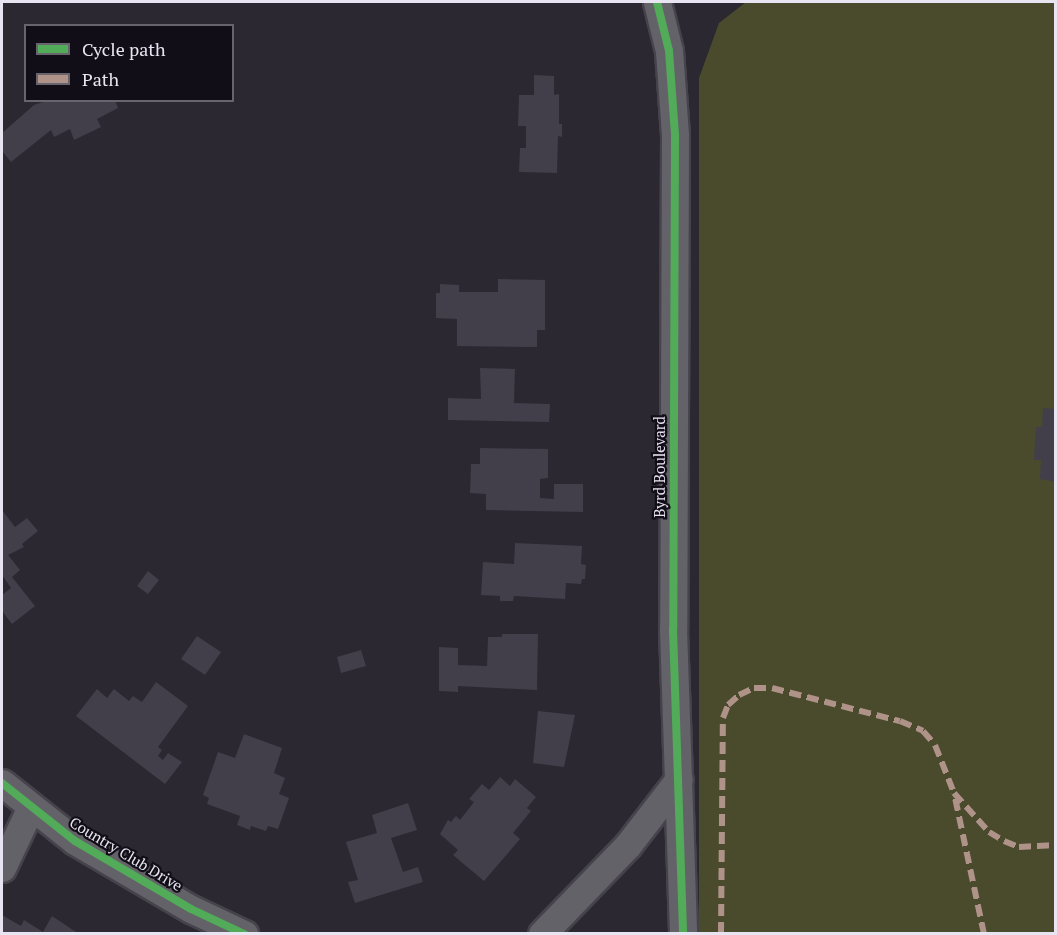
<!DOCTYPE html>
<html>
<head>
<meta charset="utf-8">
<style>
  body { margin:0 }
  #map { position:relative; width:1057px; height:935px; overflow:hidden; background:#2b2832; font-family:"PT Serif",serif }
  div>[style] { position:absolute }
  [style*='--x'] { left:calc(var(--x)*1px); top:calc(var(--y)*1px); width:calc(var(--w)*1px); rotate:calc(var(--a)*1deg) }
  .green>* { inset:0; background:#4a4b2d }
  .building>* { inset:0; background:#423e4a }
  .roads { filter:drop-shadow(2px 0 #46434c) drop-shadow(-2px 0 #46434c) drop-shadow(0 2px #46434c) drop-shadow(0 -2px #46434c) }
  .minor>* { height:27px; margin:-13.5px; padding:0 13.5px; transform-origin:13.5px; border-radius:13.5px; background:#646269 }
  .quiet>* { height:6px; margin-top:-3px; transform-origin:0; background:repeating-linear-gradient(90deg,#af9288 0 12px,transparent 0 18px) }
  .cycleway>* { height:8px; margin:-4px; padding:0 4px; transform-origin:4px; border-radius:4px; background:#51ab58 }
  span { translate:-50% -50%; white-space:nowrap; text-align:center; line-height:1.15; -webkit-text-stroke:4.5px #110e17; paint-order:stroke }
  .street-label { font-size:15px; color:#e8e4f1 }
  .frame { position:absolute; inset:0; border:3px solid #e8e4f1; pointer-events:none }
  .legend { position:absolute; left:24px; top:24px; width:210px; height:78px; box-sizing:border-box; background:#110e17; border:2px solid #67646e; margin:0; padding:8px 10px; list-style:none; font-size:18px; color:#e8e4f1 }
  .legend li { display:flex; align-items:center; gap:12px; height:30px }
  .legend b { width:30px; border:2px solid #67646e }
</style>
</head>
<body>
<div id="map">
  <div class="green">
    <div style="clip-path:polygon(746px 2px,1055px 2px,1055px 933px,699px 933px,699px 78px,719px 23px)"></div>
  </div>
  <div class="building">
    <div style="clip-path:polygon(534px 75px,554px 76px,554px 95px,559px 94px,559px 124px,562px 124px,562px 137px,558px 136px,557px 173px,519px 172px,520px 148px,526px 148px,526px 126px,518px 126px,519px 95px,534px 95px)"></div>
    <div style="clip-path:polygon(49px 100px,115px 100px,118px 108px,97px 119px,101px 127px,74px 140px,70px 129px,54px 137px,51px 130px,11px 162px,2px 151px,2px 133px,34px 105px)"></div>
    <div style="clip-path:polygon(498px 279px,545px 280px,545px 330px,537px 330px,537px 347px,457px 346px,457px 319px,436px 318px,436px 293px,440px 293px,440px 284px,459px 285px,459px 292px,498px 292px)"></div>
    <div style="clip-path:polygon(480px 368px,515px 369px,514px 403px,550px 404px,549px 422px,448px 420px,448px 398px,481px 399px)"></div>
    <div style="clip-path:polygon(1043px 408px,1056px 409px,1056px 482px,1040px 479px,1041px 460px,1034px 460px,1036px 427px,1042px 427px)"></div>
    <div style="clip-path:polygon(480px 448px,548px 449px,548px 478px,540px 479px,540px 498px,554px 499px,554px 484px,583px 484px,583px 512px,486px 510px,486px 494px,470px 493px,471px 464px,480px 464px)"></div>
    <div style="clip-path:polygon(2px 510px,15px 527px,27px 518px,38px 531px,22px 544px,24px 547px,8px 555px,20px 570px,12px 577px,35px 606px,12px 624px,2px 611px,2px 595px,11px 588px,2px 575px)"></div>
    <div style="clip-path:polygon(515px 543px,582px 546px,581px 564px,586px 565px,585px 579px,582px 579px,581px 584px,566px 583px,565px 599px,514px 596px,513px 601px,500px 601px,500px 596px,481px 595px,483px 562px,514px 564px)"></div>
    <div style="clip-path:polygon(148px 571px,159px 580px,148px 594px,137px 586px)"></div>
    <div style="clip-path:polygon(502px 634px,538px 634px,537px 690px,458px 686px,458px 692px,439px 691px,439px 647px,458px 648px,458px 665px,487px 666px,488px 637px,502px 637px)"></div>
    <div style="clip-path:polygon(197px 636px,221px 652px,205px 675px,181px 659px)"></div>
    <div style="clip-path:polygon(361px 650px,366px 666px,341px 673px,337px 657px)"></div>
    <div style="clip-path:polygon(156px 682px,188px 706px,158px 747px,162px 750px,158px 756px,163px 760px,168px 753px,182px 762px,165px 784px,76px 716px,97px 689px,107px 698px,114px 689px,129px 701px,133px 696px,142px 702px)"></div>
    <div style="clip-path:polygon(538px 711px,575px 715px,564px 767px,533px 763px)"></div>
    <div style="clip-path:polygon(244px 734px,282px 748px,274px 773px,285px 778px,279px 794px,289px 798px,278px 829px,268px 826px,266px 831px,251px 826px,250px 830px,237px 825px,240px 816px,207px 804px,209px 798px,203px 795px,218px 752px,235px 758px)"></div>
    <div style="clip-path:polygon(500px 777px,510px 786px,515px 779px,536px 797px,527px 808px,531px 811px,513px 833px,520px 839px,484px 881px,453px 855px,458px 850px,440px 834px,448px 820px,451px 822px,456px 816px,460px 820px,474px 802px,469px 799px,482px 784px,489px 790px)"></div>
    <div style="clip-path:polygon(408px 803px,417px 830px,391px 838px,403px 872px,418px 867px,423px 882px,355px 903px,348px 882px,358px 880px,346px 842px,377px 833px,372px 815px)"></div>
    <div style="clip-path:polygon(2px 915px,21px 926px,24px 920px,43px 932px,52px 916px,79px 934px,2px 934px)"></div>
  </div>
  <div class="roads">
    <div class="minor">
      <div style="--x:657;--y:2;--w:50;--a:76.2"></div>
      <div style="--x:669;--y:51;--w:84;--a:85.9"></div>
      <div style="--x:675;--y:135;--w:494;--a:90.2"></div>
      <div style="--x:673;--y:629;--w:305;--a:88.1"></div>
      <div style="--x:2;--y:783;--w:93;--a:38.5"></div>
      <div style="--x:75;--y:841;--w:134;--a:30.4"></div>
      <div style="--x:191;--y:909;--w:59;--a:25.3"></div>
      <div style="--x:2;--y:868;--w:68;--a:-64.6"></div>
      <div style="--x:542;--y:934;--w:124;--a:-46"></div>
      <div style="--x:628;--y:845;--w:83;--a:-52.3"></div>
    </div>
  </div>
  <div class="quiet">
    <div style="--x:721;--y:934;--w:216;--a:-89.5"></div>
    <div style="--x:723;--y:718;--w:14;--a:-69"></div>
    <div style="--x:728;--y:705;--w:15;--a:-42"></div>
    <div style="--x:739;--y:695;--w:17;--a:-25"></div>
    <div style="--x:754;--y:688;--w:18;--a:0"></div>
    <div style="--x:772;--y:688;--w:132;--a:14.5"></div>
    <div style="--x:900;--y:721;--w:25;--a:23"></div>
    <div style="--x:923;--y:731;--w:18;--a:49"></div>
    <div style="--x:935;--y:745;--w:52;--a:68.4"></div>
    <div style="--x:984;--y:934;--w:144;--a:-102"></div>
    <div style="--x:954;--y:793;--w:52;--a:48.1"></div>
    <div style="--x:989;--y:832;--w:17;--a:31"></div>
    <div style="--x:1004;--y:841;--w:16;--a:22"></div>
    <div style="--x:1019;--y:847;--w:37;--a:-3"></div>
  </div>
  <div class="cycleway">
    <div style="--x:657;--y:2;--w:50;--a:76.2"></div>
    <div style="--x:669;--y:51;--w:84;--a:85.9"></div>
    <div style="--x:675;--y:135;--w:494;--a:90.2"></div>
    <div style="--x:673;--y:629;--w:305;--a:88.1"></div>
    <div style="--x:2;--y:783;--w:93;--a:38.5"></div>
    <div style="--x:75;--y:841;--w:134;--a:30.4"></div>
    <div style="--x:191;--y:909;--w:59;--a:25.3"></div>
  </div>
  <div class="street-label">
    <span style="left:660px;top:467px;rotate:-90deg">Byrd Boulevard</span>
    <span style="left:126px;top:854px;rotate:31deg">Country Club Drive</span>
  </div>
  <div class="frame"></div>
  <ul class="legend">
  <li><b style="height:8px;background:#51ab58"></b>Cycle path</li>
  <li><b style="height:8px;background:#af9288"></b>Path</li>
  </ul>
</div>
</body>
</html>
